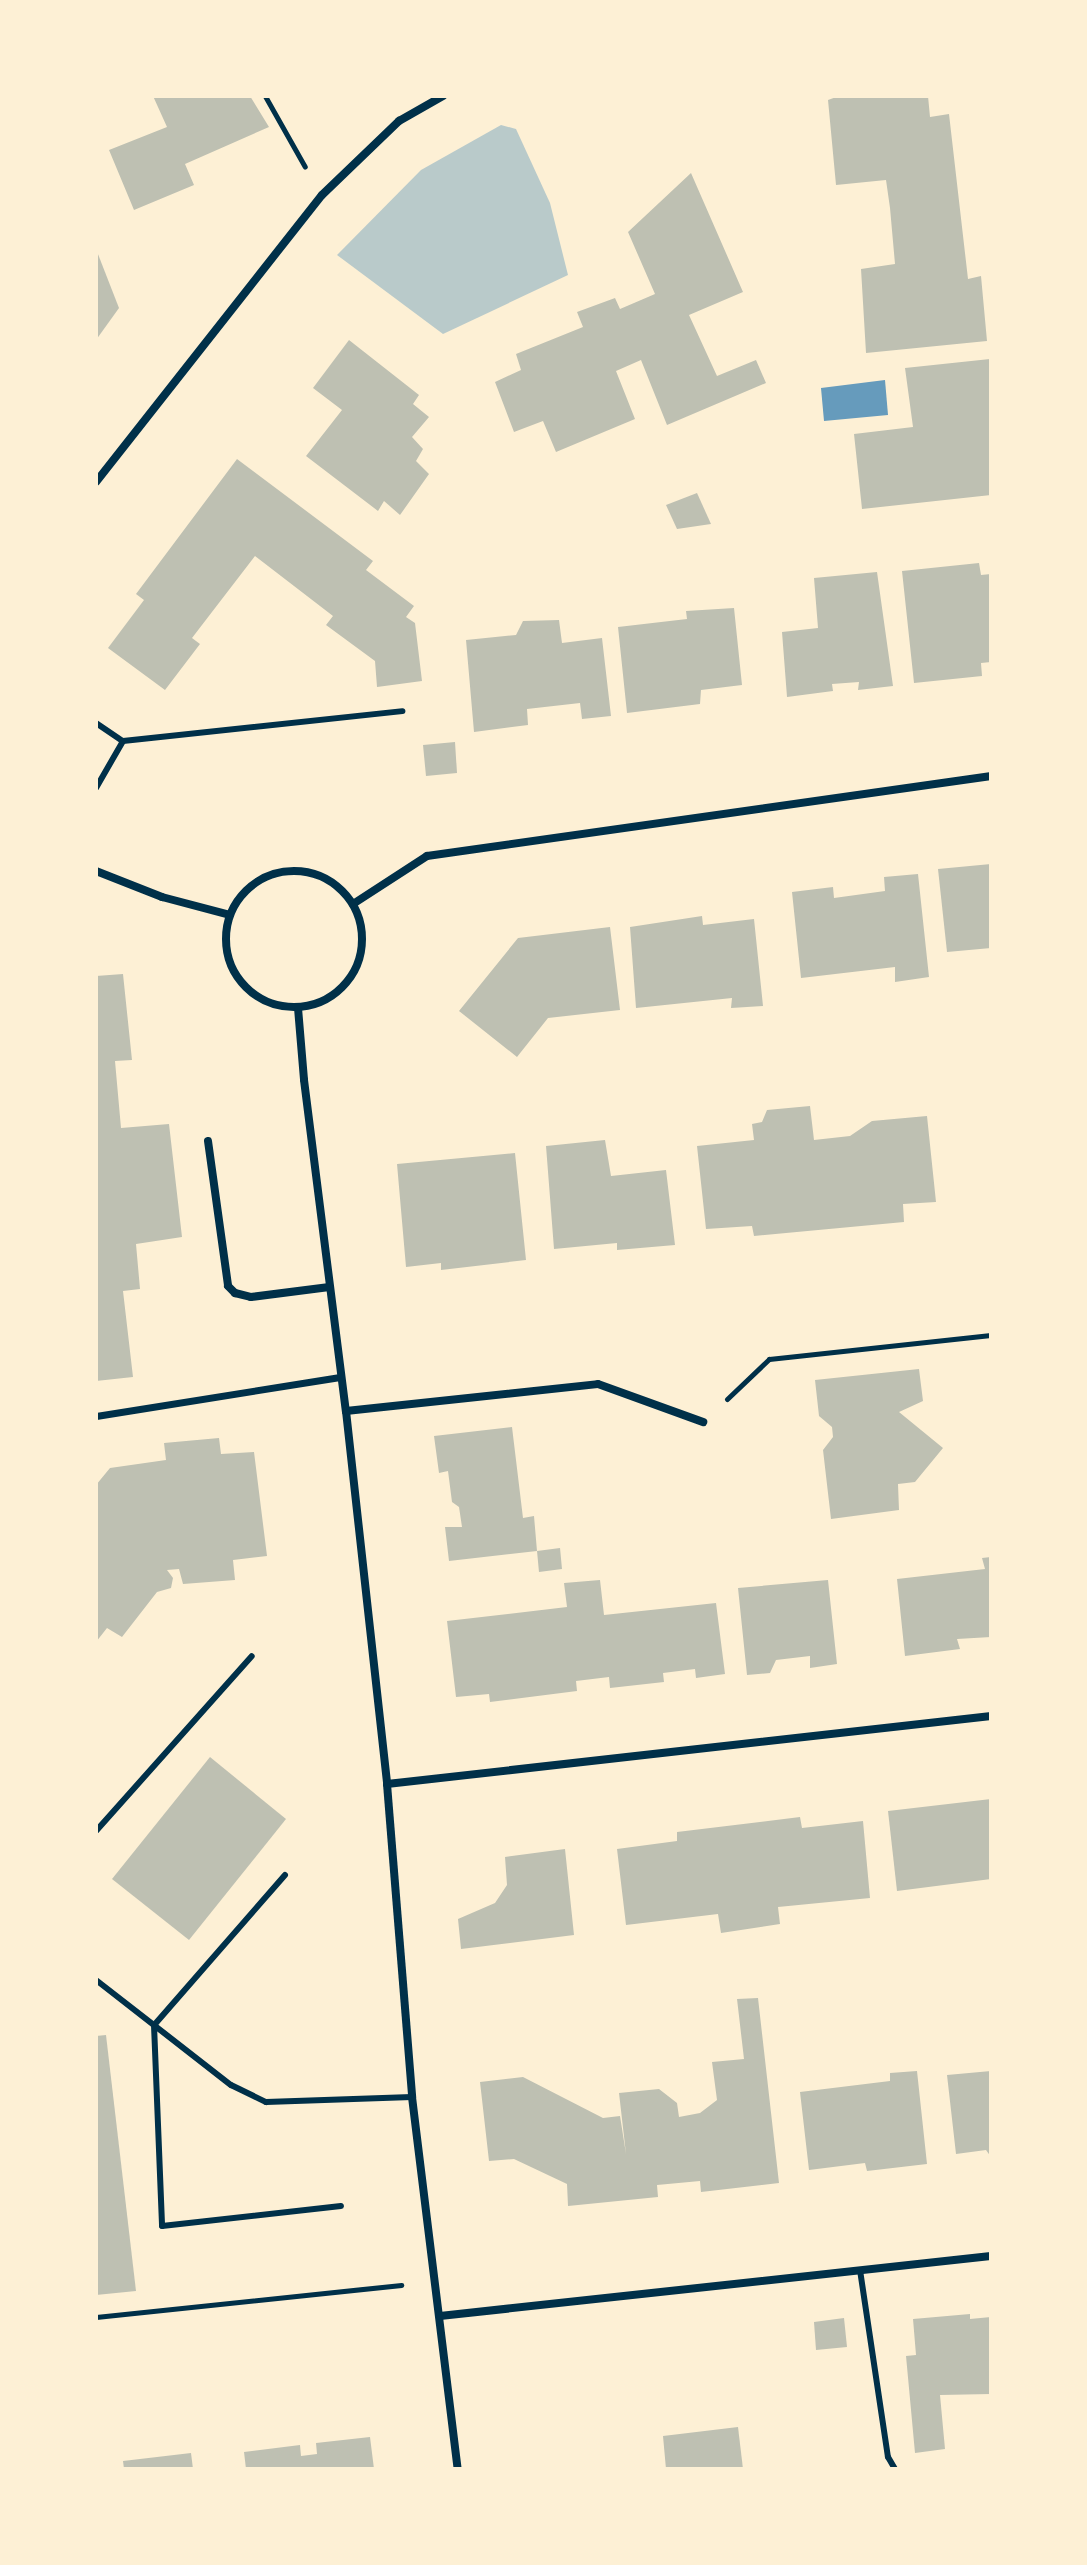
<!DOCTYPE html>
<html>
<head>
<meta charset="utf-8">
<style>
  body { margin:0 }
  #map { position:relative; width:1087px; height:2565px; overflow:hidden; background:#fdf0d5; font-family:"Fira Sans",sans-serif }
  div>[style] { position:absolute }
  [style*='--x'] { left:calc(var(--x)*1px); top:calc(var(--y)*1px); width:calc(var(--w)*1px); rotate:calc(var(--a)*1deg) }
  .green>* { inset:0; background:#b9caca }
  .water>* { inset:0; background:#669bbc }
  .building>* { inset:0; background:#bec0b2 }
  .path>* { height:5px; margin:-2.5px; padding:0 2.5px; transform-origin:2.5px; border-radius:2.5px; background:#003049 }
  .service>* { height:6px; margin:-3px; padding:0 3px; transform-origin:3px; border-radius:3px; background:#003049 }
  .pedestrian>* { height:7px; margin:-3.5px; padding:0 3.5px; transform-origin:3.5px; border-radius:3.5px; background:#003049 }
  .minor>* { height:8px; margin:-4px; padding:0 4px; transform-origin:4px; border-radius:4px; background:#003049 }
  .minor>.ring { margin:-4px; padding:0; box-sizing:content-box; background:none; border:8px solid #003049; border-radius:50% }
  span { translate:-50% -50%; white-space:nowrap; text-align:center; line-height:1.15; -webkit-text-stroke:7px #fdf0d5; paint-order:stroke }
  .frame { position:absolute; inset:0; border:98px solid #fdf0d5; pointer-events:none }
</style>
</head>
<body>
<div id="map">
  <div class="green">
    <div style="clip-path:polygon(501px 125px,516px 129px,550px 203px,568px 275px,443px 334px,337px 255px,421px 170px)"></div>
  </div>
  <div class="water">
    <div style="clip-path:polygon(885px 380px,888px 415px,824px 421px,821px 388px)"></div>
  </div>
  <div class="building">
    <div style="clip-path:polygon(153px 96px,250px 96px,269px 127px,185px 164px,194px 185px,134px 210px,109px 150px,167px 127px)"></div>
    <div style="clip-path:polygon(839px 96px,928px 96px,930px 117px,949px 114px,968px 279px,981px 276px,987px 341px,866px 353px,861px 269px,895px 264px,890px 208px,886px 180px,836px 185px,828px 100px)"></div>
    <div style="clip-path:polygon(691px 173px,743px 292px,689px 315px,717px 376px,756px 360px,766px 383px,667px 425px,641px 360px,616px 371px,635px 419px,556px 452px,543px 421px,514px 432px,495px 382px,521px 370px,516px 354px,583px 327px,577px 312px,615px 298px,620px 309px,655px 294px,628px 232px)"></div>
    <div style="clip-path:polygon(96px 249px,119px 308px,96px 340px)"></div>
    <div style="clip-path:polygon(349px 340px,419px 395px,413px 404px,429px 417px,412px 437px,423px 449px,416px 461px,429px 474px,400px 515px,384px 501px,378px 511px,306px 456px,342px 410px,313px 388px)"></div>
    <div style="clip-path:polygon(990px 359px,991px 495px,862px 509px,854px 434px,913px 427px,905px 368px)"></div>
    <div style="clip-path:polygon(237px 459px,373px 561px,366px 570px,414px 606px,406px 617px,415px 623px,422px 681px,377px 687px,375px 661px,326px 625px,333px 616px,255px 556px,192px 638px,200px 644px,165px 690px,108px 648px,144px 600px,136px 594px)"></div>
    <div style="clip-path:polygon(697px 493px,711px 524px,677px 529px,666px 505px)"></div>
    <div style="clip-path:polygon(979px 563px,981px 575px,991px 574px,991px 662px,981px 663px,982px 676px,914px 683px,902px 571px)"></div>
    <div style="clip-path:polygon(877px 572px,893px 686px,858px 690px,859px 682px,832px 684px,833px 691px,787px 697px,782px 632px,818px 628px,814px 578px)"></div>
    <div style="clip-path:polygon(734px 608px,742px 685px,701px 690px,700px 704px,627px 713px,618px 627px,687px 619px,686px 611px)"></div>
    <div style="clip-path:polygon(559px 620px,562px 643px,602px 638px,611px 716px,582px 719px,580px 703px,527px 709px,528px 725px,474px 732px,466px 640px,516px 635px,523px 621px)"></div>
    <div style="clip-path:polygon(455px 742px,457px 773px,426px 776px,423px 745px)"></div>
    <div style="clip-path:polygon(991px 864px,991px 948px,947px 952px,938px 869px)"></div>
    <div style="clip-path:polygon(918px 874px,929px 977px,895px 982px,895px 967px,801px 978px,792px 892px,833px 887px,834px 898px,885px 891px,884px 877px)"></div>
    <div style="clip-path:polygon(702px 916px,703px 925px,754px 919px,763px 1006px,731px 1008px,732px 998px,636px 1008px,630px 927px)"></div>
    <div style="clip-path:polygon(610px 927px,620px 1010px,548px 1018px,517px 1057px,459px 1011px,518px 938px)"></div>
    <div style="clip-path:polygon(123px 974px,132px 1060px,115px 1061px,121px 1128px,169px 1124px,182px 1237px,136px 1244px,140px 1289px,123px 1291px,133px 1377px,96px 1381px,96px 976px)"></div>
    <div style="clip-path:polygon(810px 1106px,814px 1140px,850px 1136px,872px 1121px,927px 1116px,936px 1202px,903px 1204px,904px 1222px,754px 1236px,752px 1226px,706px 1229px,697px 1146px,754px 1140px,752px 1124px,762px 1122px,767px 1110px)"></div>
    <div style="clip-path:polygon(605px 1140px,611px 1176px,666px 1170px,675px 1245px,617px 1250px,617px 1243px,554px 1249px,546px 1146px)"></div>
    <div style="clip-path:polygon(515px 1153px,526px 1260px,441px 1270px,441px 1263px,406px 1267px,397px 1164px)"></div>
    <div style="clip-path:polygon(919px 1369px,923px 1401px,899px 1412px,943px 1448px,915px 1482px,898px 1484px,899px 1510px,831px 1519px,823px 1450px,833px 1437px,832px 1427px,819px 1416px,815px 1380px)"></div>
    <div style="clip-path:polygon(512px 1427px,523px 1518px,534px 1516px,537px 1551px,449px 1561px,445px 1527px,462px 1527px,459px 1507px,452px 1502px,448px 1471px,439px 1473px,434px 1436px)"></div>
    <div style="clip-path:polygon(219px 1438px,221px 1454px,254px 1452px,267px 1556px,233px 1560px,235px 1580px,183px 1584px,179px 1569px,167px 1570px,173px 1578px,171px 1588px,157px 1592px,122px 1637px,107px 1628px,96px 1642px,96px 1485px,110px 1468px,166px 1460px,164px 1443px)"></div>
    <div style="clip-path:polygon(560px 1548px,562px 1569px,539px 1572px,537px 1551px)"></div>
    <div style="clip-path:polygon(991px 1557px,991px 1637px,957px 1639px,960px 1649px,905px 1656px,897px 1579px,985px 1569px,982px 1558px)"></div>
    <div style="clip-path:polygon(600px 1580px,604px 1615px,716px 1603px,725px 1674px,696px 1678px,695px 1669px,663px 1673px,664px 1682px,610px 1688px,609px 1677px,576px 1681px,577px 1691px,490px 1702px,489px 1694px,456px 1697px,447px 1621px,567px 1607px,564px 1583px)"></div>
    <div style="clip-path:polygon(828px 1580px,837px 1664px,810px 1668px,810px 1656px,776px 1660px,770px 1673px,747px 1675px,738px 1588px)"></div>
    <div style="clip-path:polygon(210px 1757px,286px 1819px,189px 1940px,112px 1879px)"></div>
    <div style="clip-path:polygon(991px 1799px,991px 1879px,897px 1891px,888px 1811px)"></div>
    <div style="clip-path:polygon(800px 1817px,802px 1828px,863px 1821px,870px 1898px,778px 1907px,780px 1924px,721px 1933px,718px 1914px,626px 1925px,617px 1849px,677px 1841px,677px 1832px)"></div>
    <div style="clip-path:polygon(565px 1849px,574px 1935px,461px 1949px,458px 1919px,495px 1903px,507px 1885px,505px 1857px)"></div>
    <div style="clip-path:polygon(758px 1998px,779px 2183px,701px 2192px,700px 2181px,657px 2185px,658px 2197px,568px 2206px,567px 2184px,514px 2159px,489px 2161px,480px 2082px,523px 2077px,603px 2118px,620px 2116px,626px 2154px,619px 2093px,659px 2089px,677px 2103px,679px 2117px,700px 2113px,717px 2100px,712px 2062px,744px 2059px,737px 1999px)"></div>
    <div style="clip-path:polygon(106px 2035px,136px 2291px,96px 2295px,96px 2036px)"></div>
    <div style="clip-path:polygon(917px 2071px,927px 2164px,867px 2171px,865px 2163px,809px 2170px,800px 2092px,890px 2081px,890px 2073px)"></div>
    <div style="clip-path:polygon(991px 2071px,991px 2157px,986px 2150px,956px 2154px,947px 2075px)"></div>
    <div style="clip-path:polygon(970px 2314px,970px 2319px,991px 2317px,991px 2394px,940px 2395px,945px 2449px,915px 2453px,906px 2356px,916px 2355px,913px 2319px)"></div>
    <div style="clip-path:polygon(844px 2318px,847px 2347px,816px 2350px,814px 2322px)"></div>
    <div style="clip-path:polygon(738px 2427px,743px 2469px,666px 2469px,663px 2436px)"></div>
    <div style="clip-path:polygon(370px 2437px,374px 2469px,246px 2469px,244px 2452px,300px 2445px,301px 2456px,317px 2454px,316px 2443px)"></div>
    <div style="clip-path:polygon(191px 2453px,193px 2469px,124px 2469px,123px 2461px)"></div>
  </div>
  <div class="path">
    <div style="--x:265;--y:96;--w:81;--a:60.6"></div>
    <div style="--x:727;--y:1399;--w:58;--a:-43.6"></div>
    <div style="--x:769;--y:1359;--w:223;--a:-6.2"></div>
    <div style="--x:96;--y:2317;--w:307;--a:-6"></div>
  </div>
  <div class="service">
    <div style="--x:96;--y:723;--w:32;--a:34"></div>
    <div style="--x:123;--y:741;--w:281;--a:-6.1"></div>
    <div style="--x:96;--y:788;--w:54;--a:-60.1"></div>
    <div style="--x:96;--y:1831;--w:234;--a:-48.3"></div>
    <div style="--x:285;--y:1875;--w:199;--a:131.1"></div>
    <div style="--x:154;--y:2025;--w:201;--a:87.7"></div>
    <div style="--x:162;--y:2226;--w:180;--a:-6.4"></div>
    <div style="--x:96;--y:1980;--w:171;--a:37.9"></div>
    <div style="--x:231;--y:2085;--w:39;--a:26"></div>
    <div style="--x:266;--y:2102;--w:146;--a:-2"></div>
    <div style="--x:860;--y:2270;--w:189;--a:81.5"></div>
    <div style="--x:888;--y:2457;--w:14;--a:60"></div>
  </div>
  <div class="pedestrian">
    <div style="--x:96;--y:1416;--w:247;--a:-9.1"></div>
  </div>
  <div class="minor">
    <div style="--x:96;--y:482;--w:365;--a:-51.8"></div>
    <div style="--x:322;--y:195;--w:107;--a:-43.9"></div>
    <div style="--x:399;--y:121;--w:51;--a:-29.6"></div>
    <div style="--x:96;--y:871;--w:71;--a:21.5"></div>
    <div style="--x:162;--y:897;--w:70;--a:14.8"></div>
    <div class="ring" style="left:226px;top:871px;width:128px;height:128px"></div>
    <div style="--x:353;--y:904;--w:88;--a:-33"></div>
    <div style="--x:427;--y:856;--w:570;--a:-8.07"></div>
    <div style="--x:298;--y:1008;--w:72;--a:85.2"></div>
    <div style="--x:304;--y:1080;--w:334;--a:82.8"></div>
    <div style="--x:346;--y:1411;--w:375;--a:83.7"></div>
    <div style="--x:387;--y:1784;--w:314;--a:85.4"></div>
    <div style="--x:412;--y:2097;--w:375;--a:83"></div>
    <div style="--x:208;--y:1141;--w:146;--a:82.1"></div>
    <div style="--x:228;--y:1286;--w:10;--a:45"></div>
    <div style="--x:235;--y:1293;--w:16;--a:14"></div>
    <div style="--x:251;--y:1297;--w:79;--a:-7.3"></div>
    <div style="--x:346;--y:1411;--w:253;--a:-6.1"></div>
    <div style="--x:598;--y:1384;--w:112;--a:19.9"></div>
    <div style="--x:387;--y:1784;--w:608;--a:-6.42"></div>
    <div style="--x:440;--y:2316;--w:554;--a:-6.21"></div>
  </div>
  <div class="frame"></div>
</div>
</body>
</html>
